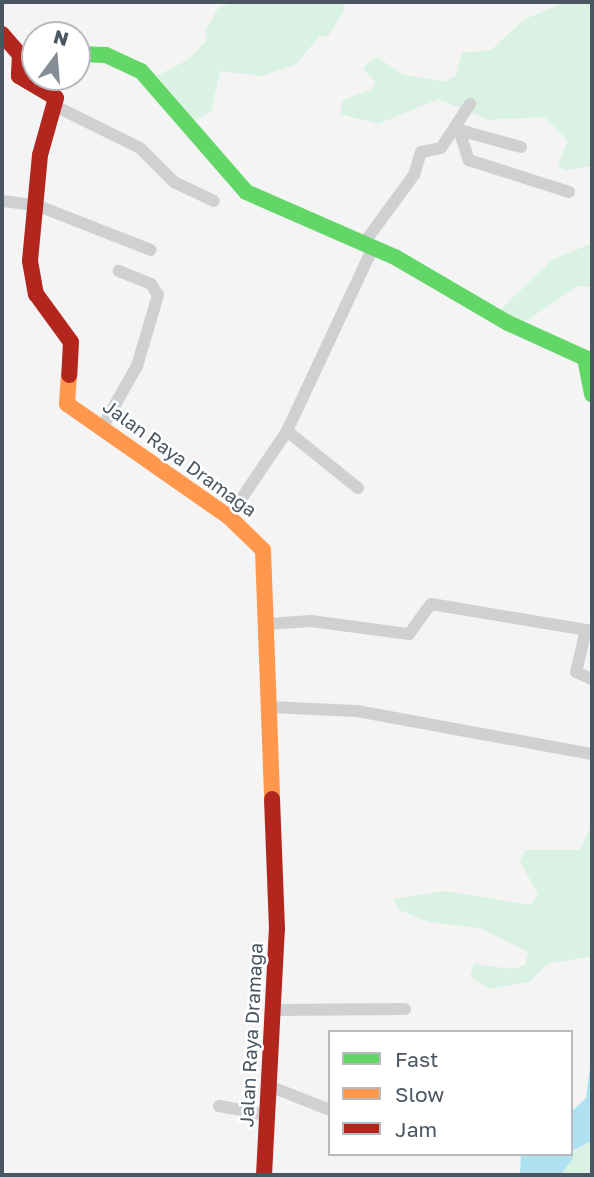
<!DOCTYPE html>
<html>
<head>
<meta charset="utf-8">
<style>
  body { margin:0 }
  #map { position:relative; width:594px; height:1177px; overflow:hidden; background:#f4f4f4; font-family:"Golos Text",sans-serif }
  div>[style] { position:absolute }
  [style*='--x'] { left:calc(var(--x)*1px); top:calc(var(--y)*1px); width:calc(var(--w)*1px); rotate:calc(var(--a)*1deg) }
  .green>* { inset:0; background:#d9f2e3 }
  .water>* { inset:0; background:#aee2f0 }
  .river>* { height:19px; margin:-9.5px; padding:0 9.5px; transform-origin:9.5px; border-radius:9.5px; background:#aee2f0 }
  .street>* { height:12px; margin:-6px; padding:0 6px; transform-origin:6px; border-radius:6px; background:#ced0d2 }
  .fast>* { height:16px; margin:-8px; padding:0 8px; transform-origin:8px; border-radius:8px; background:#63d668 }
  .slow>* { height:16px; margin:-8px; padding:0 8px; transform-origin:8px; border-radius:8px; background:#ff974d }
  .jam>* { height:16px; margin:-8px; padding:0 8px; transform-origin:8px; border-radius:8px; background:#b3261e }
  span { translate:-50% -50%; white-space:nowrap; text-align:center; line-height:1.15; -webkit-text-stroke:5px #fff; paint-order:stroke }
  .street-label { font-size:19px; color:#4a5661 }
  .frame { position:absolute; inset:0; border:4px solid #4a5661; pointer-events:none }
  .legend { position:absolute; left:328px; top:1030px; width:245px; height:126px; box-sizing:border-box; background:#fff; border:2px solid #b7bbc0; margin:0; padding:9px 12px; list-style:none; font-size:21px; color:#4a5661 }
  .legend li { display:flex; align-items:center; gap:14px; height:35px }
  .legend b { width:35px; border:2px solid #b7bbc0 }
  .north { position:absolute; left:21px; top:21px; width:70px; height:70px; box-sizing:border-box; background:#fff; border:2px solid #b7bbc0; border-radius:50%; rotate:16deg; font-size:19px; font-weight:700; line-height:28px; text-align:center; color:#4a5661 }
  .north::after { content:''; display:block; margin:auto; width:24px; height:32px; background:#868d94; clip-path:polygon(50% 0,100% 100%,50% 72%,0 100%) }
</style>
</head>
<body>
<div id="map">
  <div class="green">
    <div style="clip-path:polygon(235px 2px,343px 2px,344px 11px,328px 36px,319px 37px,295px 65px,262px 76px,220px 71px,211px 111px,195px 120px,157px 76px,189px 59px,207px 40px,205px 32px,218px 8px)"></div>
    <div style="clip-path:polygon(567px 2px,592px 2px,592px 166px,564px 170px,558px 164px,568px 141px,544px 117px,488px 120px,439px 99px,378px 124px,340px 114px,343px 100px,371px 90px,375px 82px,363px 69px,369px 62px,377px 57px,402px 74px,444px 82px,456px 75px,462px 53px,491px 50px,525px 19px)"></div>
    <div style="clip-path:polygon(592px 243px,592px 287px,578px 286px,520px 325px,499px 311px,552px 260px)"></div>
    <div style="clip-path:polygon(592px 824px,592px 956px,547px 964px,529px 982px,490px 989px,470px 977px,474px 964px,512px 969px,525px 965px,528px 952px,480px 928px,429px 922px,399px 910px,393px 899px,446px 891px,531px 905px,538px 894px,520px 862px,525px 850px,580px 850px)"></div>
    <div style="clip-path:polygon(592px 1141px,592px 1175px,558px 1175px,564px 1158px)"></div>
  </div>
  <div class="water">
    <div style="clip-path:polygon(592px 1051px,592px 1141px,571px 1152px,571px 1112px,586px 1098px)"></div>
    <div style="clip-path:polygon(521px 1154px,559px 1154px,558px 1175px,520px 1175px)"></div>
  </div>
  <div class="river">
    <div style="--x:548;--y:1175;--w:26;--a:-54"></div>
  </div>
  <div class="street">
    <div style="--x:55;--y:106;--w:95;--a:26.3"></div>
    <div style="--x:140;--y:148;--w:48;--a:45"></div>
    <div style="--x:174;--y:182;--w:44;--a:25.4"></div>
    <div style="--x:521;--y:147;--w:64;--a:-164.7"></div>
    <div style="--x:459;--y:130;--w:32;--a:72"></div>
    <div style="--x:469;--y:160;--w:105;--a:17.7"></div>
    <div style="--x:2;--y:201;--w:34;--a:7"></div>
    <div style="--x:36;--y:205;--w:123;--a:21.4"></div>
    <div style="--x:364;--y:243;--w:84;--a:-53.7"></div>
    <div style="--x:414;--y:175;--w:24;--a:-73"></div>
    <div style="--x:421;--y:152;--w:20;--a:-11"></div>
    <div style="--x:441;--y:148;--w:53;--a:-56.6"></div>
    <div style="--x:103;--y:426;--w:69;--a:-60.5"></div>
    <div style="--x:137;--y:366;--w:74;--a:-73.5"></div>
    <div style="--x:158;--y:295;--w:13;--a:-122"></div>
    <div style="--x:151;--y:284;--w:35;--a:-158"></div>
    <div style="--x:287;--y:431;--w:91;--a:38.8"></div>
    <div style="--x:229;--y:517;--w:104;--a:-56"></div>
    <div style="--x:287;--y:431;--w:203;--a:-64.9"></div>
    <div style="--x:268;--y:624;--w:43;--a:-4"></div>
    <div style="--x:311;--y:621;--w:99;--a:7.6"></div>
    <div style="--x:409;--y:634;--w:37;--a:-54"></div>
    <div style="--x:431;--y:604;--w:163;--a:9.5"></div>
    <div style="--x:586;--y:630;--w:43;--a:103.4"></div>
    <div style="--x:576;--y:672;--w:17;--a:24"></div>
    <div style="--x:270;--y:707;--w:87;--a:2.6"></div>
    <div style="--x:357;--y:711;--w:239;--a:10.4"></div>
    <div style="--x:272;--y:1010;--w:133;--a:-0.4"></div>
    <div style="--x:269;--y:1086;--w:66;--a:21.5"></div>
    <div style="--x:219;--y:1106;--w:49;--a:10.6"></div>
  </div>
  <div class="fast">
    <div style="--x:77;--y:54;--w:29;--a:2"></div>
    <div style="--x:106;--y:55;--w:38;--a:25"></div>
    <div style="--x:141;--y:71;--w:160;--a:49"></div>
    <div style="--x:246;--y:192;--w:163;--a:23.6"></div>
    <div style="--x:395;--y:257;--w:131;--a:30.3"></div>
    <div style="--x:508;--y:323;--w:85;--a:24.4"></div>
    <div style="--x:585;--y:358;--w:37;--a:79"></div>
  </div>
  <div class="slow">
    <div style="--x:69;--y:375;--w:29;--a:94"></div>
    <div style="--x:67;--y:404;--w:198;--a:34.9"></div>
    <div style="--x:229;--y:517;--w:47;--a:44.1"></div>
    <div style="--x:263;--y:550;--w:249;--a:87.9"></div>
  </div>
  <div class="jam">
    <div style="--x:2;--y:34;--w:28;--a:49"></div>
    <div style="--x:20;--y:55;--w:21;--a:93"></div>
    <div style="--x:19;--y:76;--w:43;--a:30.7"></div>
    <div style="--x:56;--y:98;--w:59;--a:105.7"></div>
    <div style="--x:40;--y:155;--w:106;--a:95.4"></div>
    <div style="--x:30;--y:261;--w:34;--a:80"></div>
    <div style="--x:36;--y:294;--w:59;--a:53.9"></div>
    <div style="--x:71;--y:342;--w:33;--a:93"></div>
    <div style="--x:264;--y:1175;--w:246;--a:-87"></div>
    <div style="--x:277;--y:929;--w:130;--a:-92.2"></div>
  </div>
  <div class="street-label">
    <span style="left:180px;top:458px;rotate:36deg">Jalan Raya Dramaga</span>
    <span style="left:251px;top:1035px;rotate:-87deg">Jalan Raya Dramaga</span>
  </div>
  <div class="frame"></div>
  <ul class="legend">
  <li><b style="height:9px;background:#63d668"></b>Fast</li>
  <li><b style="height:9px;background:#ff974d"></b>Slow</li>
  <li><b style="height:9px;background:#b3261e"></b>Jam</li>
  </ul>
  <div class="north">N</div>
</div>
</body>
</html>
